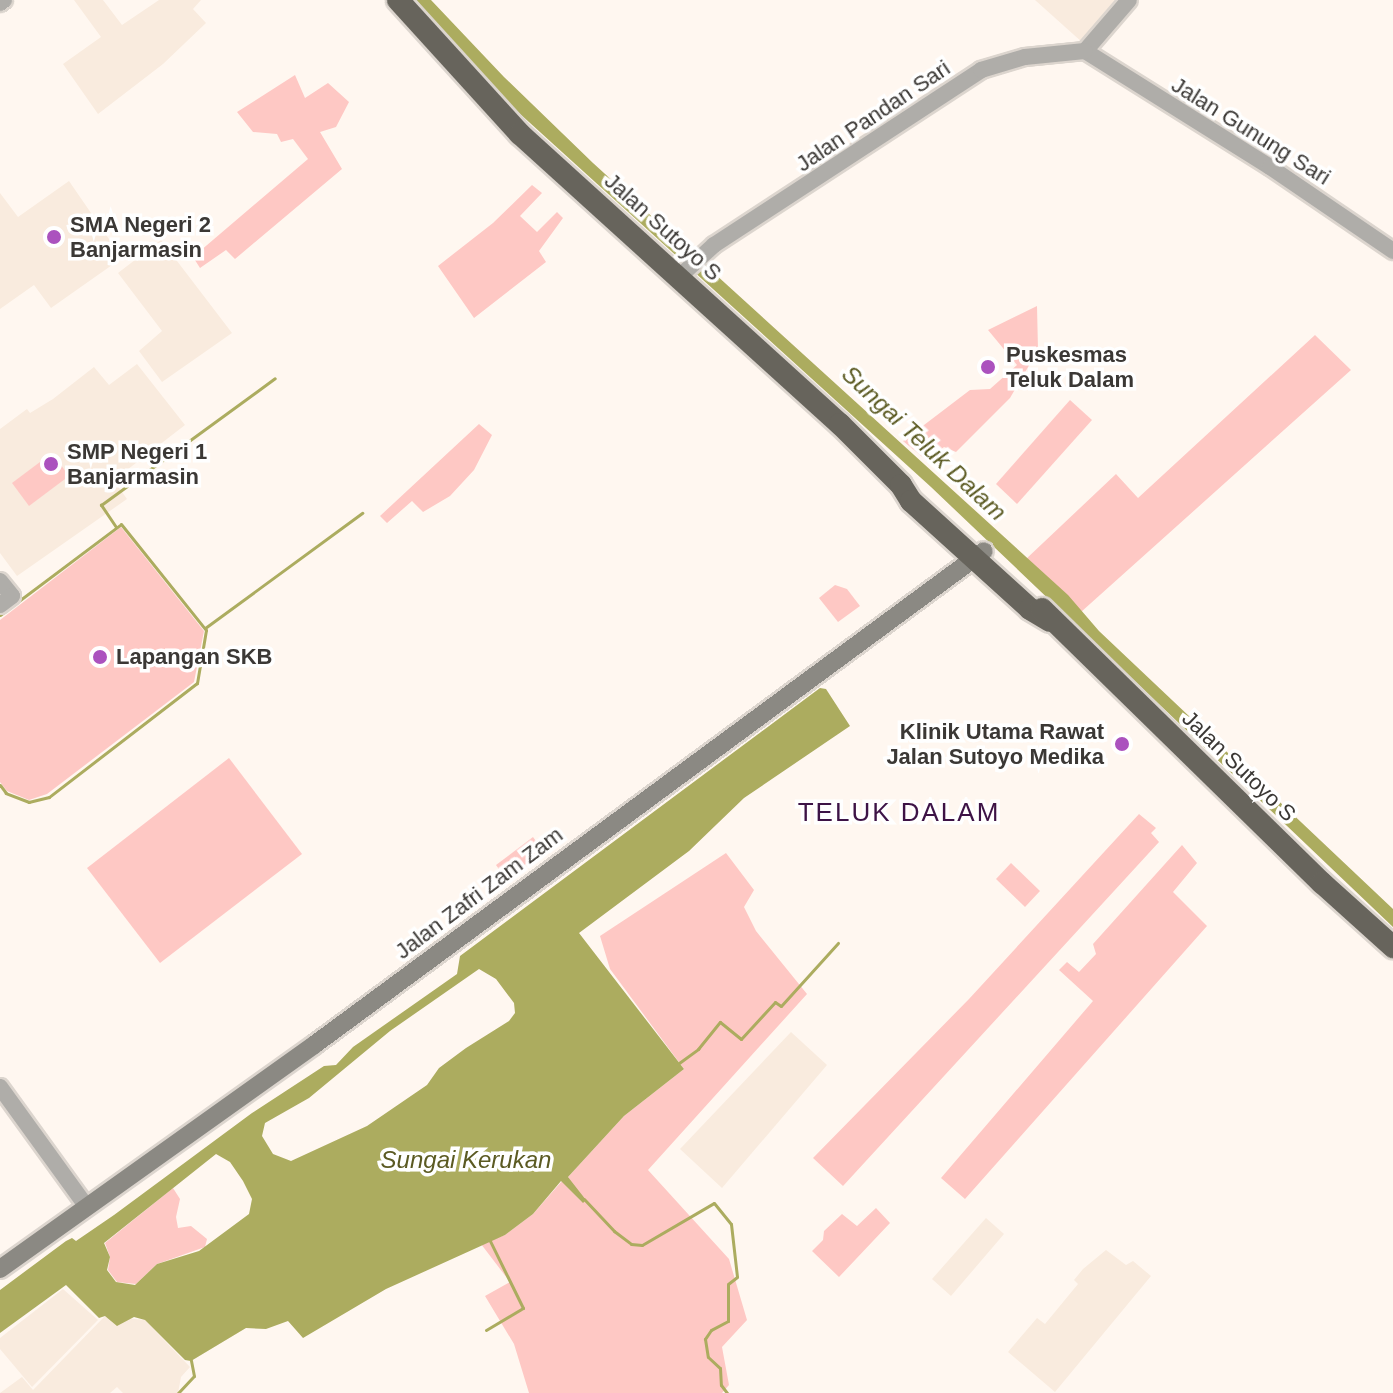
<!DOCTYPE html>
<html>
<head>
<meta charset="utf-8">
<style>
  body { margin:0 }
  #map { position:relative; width:1393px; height:1393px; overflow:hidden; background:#fff7f0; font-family:Arial,sans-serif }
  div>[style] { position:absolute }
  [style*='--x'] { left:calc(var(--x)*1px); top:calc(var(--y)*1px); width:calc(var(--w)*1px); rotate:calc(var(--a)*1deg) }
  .built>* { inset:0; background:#f9ebde }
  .green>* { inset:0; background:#fec8c4 }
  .water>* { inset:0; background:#acac5f }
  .stream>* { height:3px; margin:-1.5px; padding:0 1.5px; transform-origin:1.5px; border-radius:1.5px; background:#acac5f }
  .roads { filter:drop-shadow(2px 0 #dcd5ce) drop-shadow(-2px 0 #dcd5ce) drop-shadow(0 2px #dcd5ce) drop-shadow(0 -2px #dcd5ce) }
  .tertiary>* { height:16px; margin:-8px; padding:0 8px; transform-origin:8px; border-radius:8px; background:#afada9 }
  .secondary>* { height:18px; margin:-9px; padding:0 9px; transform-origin:9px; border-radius:9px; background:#8b8983 }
  .trunk>* { height:22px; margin:-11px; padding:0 11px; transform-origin:11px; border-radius:11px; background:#67645c }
  .dots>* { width:22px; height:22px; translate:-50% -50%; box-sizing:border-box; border:4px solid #fff; border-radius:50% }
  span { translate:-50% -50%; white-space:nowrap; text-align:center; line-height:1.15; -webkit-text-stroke:7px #fff; paint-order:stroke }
  .street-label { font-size:22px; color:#3b3835 }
  .poi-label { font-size:22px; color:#3b3835; font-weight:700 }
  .left { translate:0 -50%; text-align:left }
  .right { translate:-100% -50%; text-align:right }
  .water-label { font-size:24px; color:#5b5a22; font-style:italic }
  .quarter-label { font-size:26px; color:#3d1346; letter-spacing:2px }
</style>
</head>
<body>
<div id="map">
  <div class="built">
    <div style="clip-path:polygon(74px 0,103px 0,122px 25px,159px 0,201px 0,193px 9px,206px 23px,163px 64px,98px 114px,63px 64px,101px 37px)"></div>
    <div style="clip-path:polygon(1035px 0,1118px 0,1083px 43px)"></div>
    <div style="clip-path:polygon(69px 181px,122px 258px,51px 308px,34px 285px,0 309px,0 193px,18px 217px)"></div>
    <div style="clip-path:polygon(161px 240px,232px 333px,162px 382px,139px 351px,162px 331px,118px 273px)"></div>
    <div style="clip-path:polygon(137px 364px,185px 425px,114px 480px,107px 471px,127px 499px,17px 576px,0 553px,0 429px,27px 409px,30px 413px,53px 399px,94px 367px,109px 385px)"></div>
    <div style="clip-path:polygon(791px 1032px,827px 1065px,722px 1188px,680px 1149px)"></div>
    <div style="clip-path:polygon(986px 1218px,1004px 1234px,951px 1296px,932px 1279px)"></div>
    <div style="clip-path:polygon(1106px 1250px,1126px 1265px,1133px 1261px,1151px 1276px,1055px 1392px,1008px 1352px,1037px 1318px,1045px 1324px,1078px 1284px,1074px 1280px,1083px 1269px)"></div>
    <div style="clip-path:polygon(63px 1289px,98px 1320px,32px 1387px,0 1349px,0 1338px)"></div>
    <div style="clip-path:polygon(105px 1316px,145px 1320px,190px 1367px,181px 1377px,178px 1393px,123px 1393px,117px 1387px,110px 1393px,0 1393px,22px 1377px,33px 1390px)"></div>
  </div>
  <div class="green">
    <div style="clip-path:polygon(295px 75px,305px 98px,328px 83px,349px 102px,336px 127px,320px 132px,342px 169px,235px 259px,226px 250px,200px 268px,193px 257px,308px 159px,293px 139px,281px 142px,277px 134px,253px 132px,237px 112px)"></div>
    <div style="clip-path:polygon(532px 185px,542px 193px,520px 216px,537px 232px,557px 212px,563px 218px,539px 251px,546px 262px,474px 318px,438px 266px,493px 223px)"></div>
    <div style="clip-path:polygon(1037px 306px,1038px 350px,1010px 398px,956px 452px,944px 447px,927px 461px,903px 441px,970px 390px,990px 389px,1017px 365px,988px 330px)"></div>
    <div style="clip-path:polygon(1315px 335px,1351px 370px,1081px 612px,1025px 560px,1116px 474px,1138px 498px)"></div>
    <div style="clip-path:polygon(1070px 400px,1092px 420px,1017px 504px,996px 484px)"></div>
    <div style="clip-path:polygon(479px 424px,492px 435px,474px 470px,450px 496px,423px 512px,412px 501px,387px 523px,380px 516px)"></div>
    <div style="clip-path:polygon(52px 453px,69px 476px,29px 506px,12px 483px)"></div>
    <div style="clip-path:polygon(121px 527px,204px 631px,194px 682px,47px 794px,29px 800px,7px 791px,0 782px,0 620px)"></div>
    <div style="clip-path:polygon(835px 585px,847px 589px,860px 606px,838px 622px,819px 598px)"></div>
    <div style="clip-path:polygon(229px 758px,302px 854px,160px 963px,87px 868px)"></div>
    <div style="clip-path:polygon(1139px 814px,1156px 828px,1151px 833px,1159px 842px,843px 1186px,813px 1158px,969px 999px)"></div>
    <div style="clip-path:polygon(533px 837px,543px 851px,506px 879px,496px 865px)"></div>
    <div style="clip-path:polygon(1182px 845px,1197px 863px,1173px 892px,1207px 926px,965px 1199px,941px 1178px,1093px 1001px,1059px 970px,1067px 962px,1079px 972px,1096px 954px,1093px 944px)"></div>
    <div style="clip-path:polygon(726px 853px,754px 890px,744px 907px,756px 931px,807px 994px,648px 1170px,729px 1259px,747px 1320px,722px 1347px,729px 1385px,722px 1393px,529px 1393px,514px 1344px,485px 1296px,510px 1282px,481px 1244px,505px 1235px,533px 1214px,562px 1181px,582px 1202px,568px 1177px,624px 1116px,684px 1069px,610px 969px,600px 936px)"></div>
    <div style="clip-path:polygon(1011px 863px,1040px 891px,1025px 907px,996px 879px)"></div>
    <div style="clip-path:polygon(173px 1188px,180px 1199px,176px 1217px,178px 1228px,191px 1226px,207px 1239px,205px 1247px,157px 1264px,136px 1284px,117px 1282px,108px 1270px,110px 1257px,105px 1243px)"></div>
    <div style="clip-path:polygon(876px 1208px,890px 1223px,839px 1277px,812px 1251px,823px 1240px,824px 1231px,842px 1214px,857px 1226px)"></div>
  </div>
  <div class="water">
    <div style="clip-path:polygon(416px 0,431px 0,504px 77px,593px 163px,1068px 595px,1099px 631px,1393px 909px,1393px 927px,931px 487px,496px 92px)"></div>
    <div style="clip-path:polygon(evenodd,820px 688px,826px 689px,850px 726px,744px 798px,689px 851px,579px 933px,684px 1069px,624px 1116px,568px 1177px,586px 1200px,583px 1203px,561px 1181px,533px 1214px,505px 1235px,386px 1289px,303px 1338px,288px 1321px,266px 1329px,246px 1328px,191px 1361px,185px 1360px,145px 1320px,134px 1317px,117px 1326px,105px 1316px,99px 1318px,66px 1285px,0 1333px,0 1290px,66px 1241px,72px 1238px,76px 1241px,114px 1215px,252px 1113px,324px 1066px,336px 1065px,353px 1047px,457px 974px,460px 956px,820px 688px,479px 969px,496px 979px,514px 1003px,515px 1013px,509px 1021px,466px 1048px,439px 1068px,427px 1085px,367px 1126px,291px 1161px,273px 1154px,262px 1136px,265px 1123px,309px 1098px,390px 1031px,479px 969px,820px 688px,216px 1154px,230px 1162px,243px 1181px,252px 1199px,249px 1214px,199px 1251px,157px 1264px,135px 1285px,116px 1282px,107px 1270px,110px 1257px,104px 1243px,216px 1154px)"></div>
  </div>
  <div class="stream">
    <div style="--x:116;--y:527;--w:27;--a:-124"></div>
    <div style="--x:101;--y:505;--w:215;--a:-36.1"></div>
    <div style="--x:0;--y:615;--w:151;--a:-36.9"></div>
    <div style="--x:121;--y:524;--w:136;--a:51.3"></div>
    <div style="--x:206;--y:630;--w:54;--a:99.6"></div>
    <div style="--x:197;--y:683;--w:187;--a:142.4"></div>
    <div style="--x:49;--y:797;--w:21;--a:166"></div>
    <div style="--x:29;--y:802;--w:25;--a:-159"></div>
    <div style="--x:6;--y:793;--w:10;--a:-127"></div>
    <div style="--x:205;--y:628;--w:195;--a:-36.2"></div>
    <div style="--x:679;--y:1063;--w:24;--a:-36"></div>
    <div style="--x:698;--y:1049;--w:35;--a:-51"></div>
    <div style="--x:720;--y:1022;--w:27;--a:39"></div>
    <div style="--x:741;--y:1039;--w:50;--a:-47.4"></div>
    <div style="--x:775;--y:1002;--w:7;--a:34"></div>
    <div style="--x:781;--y:1006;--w:85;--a:-47.9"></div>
    <div style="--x:584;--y:1199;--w:44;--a:46.8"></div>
    <div style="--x:614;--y:1231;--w:21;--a:37"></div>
    <div style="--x:631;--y:1244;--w:11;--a:5"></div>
    <div style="--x:642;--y:1245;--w:83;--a:-30.3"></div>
    <div style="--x:714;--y:1203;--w:27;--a:51"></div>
    <div style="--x:731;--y:1224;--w:53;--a:83.5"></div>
    <div style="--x:737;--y:1277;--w:11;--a:142"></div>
    <div style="--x:728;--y:1284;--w:37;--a:90"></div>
    <div style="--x:728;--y:1321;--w:19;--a:152"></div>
    <div style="--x:711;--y:1330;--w:11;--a:124"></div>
    <div style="--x:705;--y:1339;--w:18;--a:81"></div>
    <div style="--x:708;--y:1357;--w:16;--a:43"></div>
    <div style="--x:720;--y:1368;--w:17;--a:87"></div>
    <div style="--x:721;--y:1385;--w:10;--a:53"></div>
    <div style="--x:486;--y:1330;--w:43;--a:-30.7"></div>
    <div style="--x:523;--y:1308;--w:77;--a:-116.2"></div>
    <div style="--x:178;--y:1393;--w:23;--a:-47"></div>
    <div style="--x:194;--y:1376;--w:16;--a:-101"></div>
  </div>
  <div class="roads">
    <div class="tertiary">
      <div style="--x:0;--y:3;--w:5;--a:-37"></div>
      <div style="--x:1085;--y:51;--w:218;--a:32.1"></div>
      <div style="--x:1270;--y:167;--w:149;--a:34.3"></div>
      <div style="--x:1085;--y:51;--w:67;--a:-49.2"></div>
      <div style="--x:679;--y:277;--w:47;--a:-42.4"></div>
      <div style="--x:714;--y:245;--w:319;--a:-33.2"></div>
      <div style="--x:981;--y:70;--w:46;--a:-16.5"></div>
      <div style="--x:1025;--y:57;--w:60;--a:-5.7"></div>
      <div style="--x:0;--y:581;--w:19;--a:51"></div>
      <div style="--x:12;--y:596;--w:15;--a:143"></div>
      <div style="--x:0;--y:1087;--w:148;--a:54.1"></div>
    </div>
    <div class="secondary">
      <div style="--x:0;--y:1269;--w:386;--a:-35.5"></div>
      <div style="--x:314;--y:1045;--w:832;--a:-36.4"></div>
    </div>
    <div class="trunk">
      <div style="--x:398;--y:0;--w:181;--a:47.7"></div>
      <div style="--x:520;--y:134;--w:432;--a:42.2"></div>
      <div style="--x:840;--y:424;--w:86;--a:45"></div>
      <div style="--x:901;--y:485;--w:19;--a:58"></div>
      <div style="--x:911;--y:501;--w:161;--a:42.2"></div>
      <div style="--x:1030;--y:609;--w:23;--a:31"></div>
      <div style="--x:1042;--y:609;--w:392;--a:44.4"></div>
      <div style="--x:1322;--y:883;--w:96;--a:42"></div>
    </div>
  </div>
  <div class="dots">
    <div style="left:54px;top:237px;background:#ab52be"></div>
    <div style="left:988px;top:367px;background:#ab52be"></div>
    <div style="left:51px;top:464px;background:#ab52be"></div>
    <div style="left:100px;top:657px;background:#ab52be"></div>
    <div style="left:1122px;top:744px;background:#ab52be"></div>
  </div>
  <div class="street-label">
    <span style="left:873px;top:116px;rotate:-34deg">Jalan Pandan Sari</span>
    <span style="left:1251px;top:131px;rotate:32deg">Jalan Gunung Sari</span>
    <span style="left:663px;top:227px;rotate:42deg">Jalan Sutoyo S</span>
    <span style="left:1239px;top:766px;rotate:44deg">Jalan Sutoyo S</span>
    <span style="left:479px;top:893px;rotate:-37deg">Jalan Zafri Zam Zam</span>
  </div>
  <div class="poi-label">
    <span class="left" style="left:70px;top:237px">SMA Negeri 2<br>Banjarmasin</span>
    <span class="left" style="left:1006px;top:367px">Puskesmas<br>Teluk Dalam</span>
    <span class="left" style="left:67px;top:464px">SMP Negeri 1<br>Banjarmasin</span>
    <span class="left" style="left:116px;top:657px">Lapangan SKB</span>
    <span class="right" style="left:1104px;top:744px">Klinik Utama Rawat<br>Jalan Sutoyo Medika</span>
  </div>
  <div class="water-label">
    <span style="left:924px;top:443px;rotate:43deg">Sungai Teluk Dalam</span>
    <span style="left:466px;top:1160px">Sungai Kerukan</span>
  </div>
  <div class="quarter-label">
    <span style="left:899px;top:813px">TELUK DALAM</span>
  </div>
</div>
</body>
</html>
